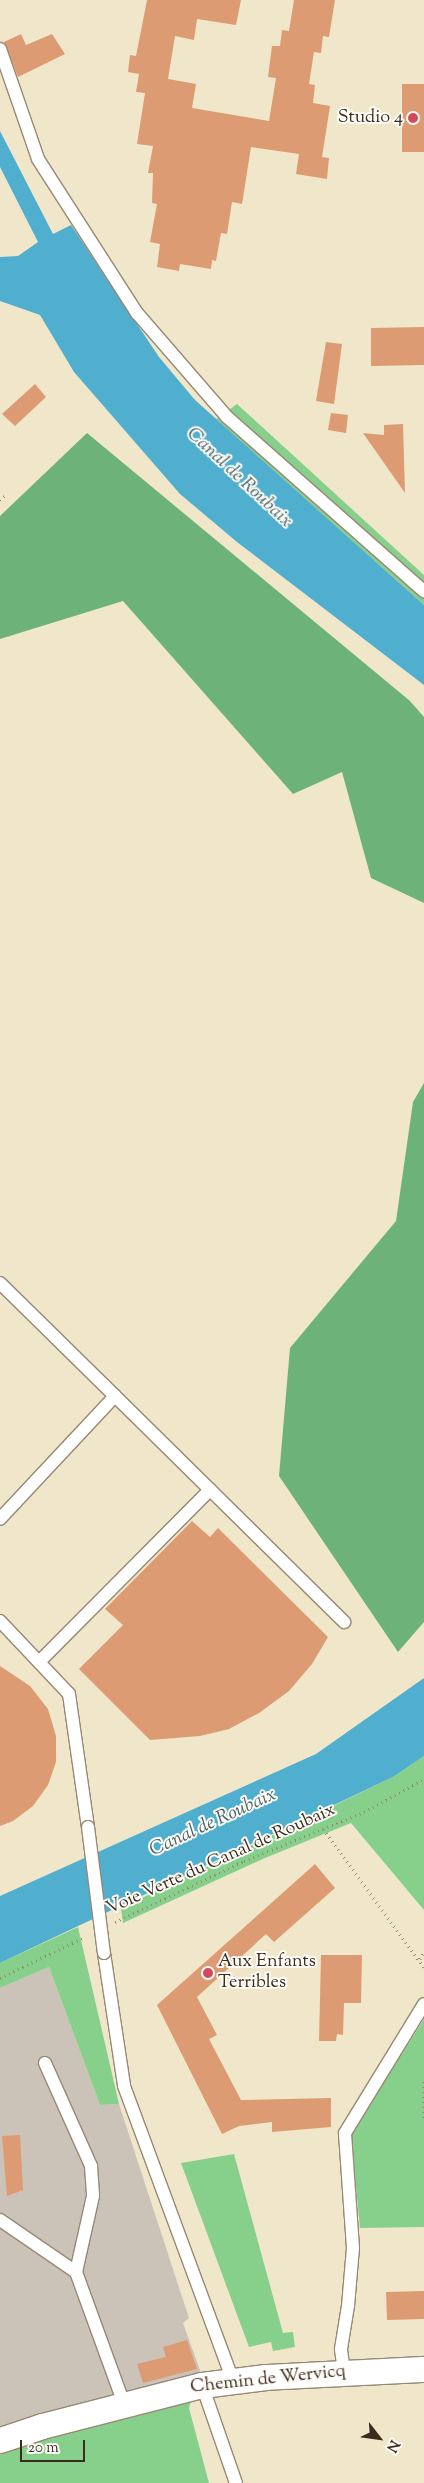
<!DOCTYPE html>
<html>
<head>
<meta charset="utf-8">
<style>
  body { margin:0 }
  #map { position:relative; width:424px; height:2483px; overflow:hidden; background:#f0e7cb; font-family:"Sorts Mill Goudy",serif }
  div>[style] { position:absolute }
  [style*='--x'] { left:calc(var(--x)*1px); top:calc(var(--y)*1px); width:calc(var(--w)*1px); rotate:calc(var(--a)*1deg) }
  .industrial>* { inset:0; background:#cbc2b8 }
  .green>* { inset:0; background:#87d08c }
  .forest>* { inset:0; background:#6db278 }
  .water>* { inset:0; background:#50afcf }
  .building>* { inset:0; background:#dd9b73 }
  .path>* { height:3px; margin-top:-1.5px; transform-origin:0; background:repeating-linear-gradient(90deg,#968874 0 1px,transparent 0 5px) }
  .roads { filter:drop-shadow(1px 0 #968874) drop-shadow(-1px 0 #968874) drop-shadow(0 1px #968874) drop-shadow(0 -1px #968874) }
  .lane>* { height:12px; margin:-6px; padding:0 6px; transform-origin:6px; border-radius:6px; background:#fff }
  .street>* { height:25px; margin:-12.5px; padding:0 12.5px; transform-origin:12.5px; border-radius:12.5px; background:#fff }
  .bridges { filter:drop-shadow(1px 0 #968874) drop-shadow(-1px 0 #968874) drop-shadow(0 1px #968874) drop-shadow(0 -1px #968874) }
  .lane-bridge>* { height:12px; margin:-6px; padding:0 6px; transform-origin:6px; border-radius:6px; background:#fff }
  .dots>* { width:14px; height:14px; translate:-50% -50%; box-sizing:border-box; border:2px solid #fdfcf7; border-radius:50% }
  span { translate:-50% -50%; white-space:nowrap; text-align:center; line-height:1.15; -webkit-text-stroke:4px #fdfcf7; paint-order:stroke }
  .poi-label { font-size:18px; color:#3b2a1e }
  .right { translate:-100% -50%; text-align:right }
  .left { translate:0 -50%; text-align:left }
  .street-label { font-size:18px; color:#3b2a1e }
  .water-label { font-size:19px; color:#435f65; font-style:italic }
  .north { position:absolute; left:354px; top:2413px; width:50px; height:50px; -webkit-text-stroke:4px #fdfcf7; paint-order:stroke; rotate:120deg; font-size:14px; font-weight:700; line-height:20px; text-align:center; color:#3b2a1e }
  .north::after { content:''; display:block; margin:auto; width:18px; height:22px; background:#3b2a1e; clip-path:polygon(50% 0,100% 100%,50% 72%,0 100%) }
  .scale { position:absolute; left:20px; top:2440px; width:65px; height:22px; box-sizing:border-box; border:2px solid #3b2a1e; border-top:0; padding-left:6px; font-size:15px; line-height:18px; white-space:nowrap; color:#3b2a1e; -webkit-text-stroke:4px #fdfcf7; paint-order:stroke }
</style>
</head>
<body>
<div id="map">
  <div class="industrial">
    <div style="clip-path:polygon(49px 1967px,100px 2105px,119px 2104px,189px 2318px,183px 2323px,201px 2373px,0 2428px,0 1988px)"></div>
  </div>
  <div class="green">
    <div style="clip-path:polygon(237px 404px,424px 575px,424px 605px,216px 419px)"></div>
    <div style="clip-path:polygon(424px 1756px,424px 1910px,351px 1823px,265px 1858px,123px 1923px,121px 1908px,393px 1777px)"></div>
    <div style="clip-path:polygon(78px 1927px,119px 2104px,100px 2105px,49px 1967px,0 1988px,0 1963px)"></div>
    <div style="clip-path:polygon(424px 2019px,424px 2227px,360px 2228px,351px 2135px)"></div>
    <div style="clip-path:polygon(234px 2154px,283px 2333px,293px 2332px,295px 2347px,273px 2351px,271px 2342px,249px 2347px,181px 2163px)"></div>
    <div style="clip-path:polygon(198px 2374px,189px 2408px,209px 2483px,0 2483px,0 2428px)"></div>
  </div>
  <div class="forest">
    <div style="clip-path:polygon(87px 433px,410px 701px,424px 717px,424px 903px,371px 878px,342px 772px,293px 794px,123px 601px,0 639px,0 516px)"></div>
    <div style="clip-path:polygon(424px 1083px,424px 1622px,398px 1652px,279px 1476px,290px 1348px,396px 1221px,413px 1102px)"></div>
  </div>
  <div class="water">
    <div style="clip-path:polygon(0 131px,53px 234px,71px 225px,159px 357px,195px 400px,424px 605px,424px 685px,237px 542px,180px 494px,74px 372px,40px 315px,0 301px,0 257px,18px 256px,38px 242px,0 167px)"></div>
    <div style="clip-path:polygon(424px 1678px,424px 1756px,393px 1777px,0 1963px,0 1896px,316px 1754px)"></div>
  </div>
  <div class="building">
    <div style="clip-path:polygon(147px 0,241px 0,236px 25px,197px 19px,194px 40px,175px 36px,168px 79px,196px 84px,192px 108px,269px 121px,276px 78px,268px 77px,272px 46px,280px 46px,282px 30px,289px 31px,294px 0,335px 0,329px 37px,323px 36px,321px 53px,314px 52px,309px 84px,315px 85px,313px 103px,330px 106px,322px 157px,329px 158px,327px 179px,296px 174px,299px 154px,251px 147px,242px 204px,232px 202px,227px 234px,221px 233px,216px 261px,212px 260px,211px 269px,180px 264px,179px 271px,157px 267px,160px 244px,150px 242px,157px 204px,152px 203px,153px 173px,148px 173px,153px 146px,137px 144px,145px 93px,136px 92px,139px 74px,128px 72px,130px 55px,136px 56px)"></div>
    <div style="clip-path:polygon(21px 34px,26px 45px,52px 34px,65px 54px,18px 77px,4px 42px)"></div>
    <div style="clip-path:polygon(402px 84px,424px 84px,424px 152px,402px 152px)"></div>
    <div style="clip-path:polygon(424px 327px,424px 365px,371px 366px,371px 328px)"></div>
    <div style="clip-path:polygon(326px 342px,342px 344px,334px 404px,316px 401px)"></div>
    <div style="clip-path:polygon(35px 384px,46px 397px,15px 426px,2px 414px)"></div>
    <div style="clip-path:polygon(331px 413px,348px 415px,346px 433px,328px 430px)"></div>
    <div style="clip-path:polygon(403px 424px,405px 493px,363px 433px,384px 435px,384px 425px)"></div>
    <div style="clip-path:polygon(192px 1521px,210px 1537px,218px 1528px,328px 1637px,312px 1664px,289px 1691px,259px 1713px,229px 1729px,200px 1736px,150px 1740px,79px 1669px,123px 1625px,105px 1609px)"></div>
    <div style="clip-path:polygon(0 1666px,30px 1686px,48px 1709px,56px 1736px,56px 1762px,48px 1785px,33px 1806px,13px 1821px,0 1826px)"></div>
    <div style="clip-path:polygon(315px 1864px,335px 1888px,274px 1942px,266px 1934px,197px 1997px,217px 2035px,209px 2039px,241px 2100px,331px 2098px,331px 2127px,272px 2132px,272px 2122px,239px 2126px,222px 2134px,157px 2005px)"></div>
    <div style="clip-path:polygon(321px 1955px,362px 1955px,361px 2003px,344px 2003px,343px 2035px,337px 2034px,336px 2041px,319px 2041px)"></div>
    <div style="clip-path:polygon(20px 2135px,23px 2190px,7px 2196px,2px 2136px)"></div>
    <div style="clip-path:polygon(424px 2291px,424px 2319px,387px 2320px,386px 2292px)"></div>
    <div style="clip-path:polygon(187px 2340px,197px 2369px,143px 2383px,137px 2364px,166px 2357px,163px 2347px)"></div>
  </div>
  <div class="path">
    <div style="--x:0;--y:500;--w:9;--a:-41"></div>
    <div style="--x:323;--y:1829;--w:171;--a:53.8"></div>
    <div style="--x:115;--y:1922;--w:143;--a:-25.3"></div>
    <div style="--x:244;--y:1861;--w:130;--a:-22.2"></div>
    <div style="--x:364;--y:1812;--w:68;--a:-28.8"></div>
    <div style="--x:420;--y:1959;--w:9;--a:-63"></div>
    <div style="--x:0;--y:1978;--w:94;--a:-25.8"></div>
    <div style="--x:424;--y:2081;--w:39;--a:90"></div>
  </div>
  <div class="roads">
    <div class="lane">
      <div style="--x:0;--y:49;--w:116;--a:70.9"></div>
      <div style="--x:38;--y:159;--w:183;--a:57.3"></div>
      <div style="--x:137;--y:313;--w:138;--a:49.1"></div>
      <div style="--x:227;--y:417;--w:263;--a:41.5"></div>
      <div style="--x:0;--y:1283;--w:161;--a:44.5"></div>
      <div style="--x:115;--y:1396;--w:168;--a:133.1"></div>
      <div style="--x:115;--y:1396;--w:322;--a:44.6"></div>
      <div style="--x:0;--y:1621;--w:100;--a:46.6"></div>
      <div style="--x:69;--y:1694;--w:134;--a:81.9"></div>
      <div style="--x:39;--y:1662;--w:243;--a:-45.2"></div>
      <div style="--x:104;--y:1953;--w:134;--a:81.4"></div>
      <div style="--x:124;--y:2086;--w:314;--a:69.7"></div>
      <div style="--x:45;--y:2063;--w:113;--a:65.9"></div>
      <div style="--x:91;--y:2166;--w:30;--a:86"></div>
      <div style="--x:93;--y:2196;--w:78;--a:102.6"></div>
      <div style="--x:76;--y:2272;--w:140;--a:70"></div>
      <div style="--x:0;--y:2220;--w:92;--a:34.4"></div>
      <div style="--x:344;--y:2371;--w:22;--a:-98"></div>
      <div style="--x:341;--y:2349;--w:44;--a:-80.8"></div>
      <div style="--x:348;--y:2306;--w:58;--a:-85.1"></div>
      <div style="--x:353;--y:2248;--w:115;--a:-94"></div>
      <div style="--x:345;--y:2133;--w:151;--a:-58.5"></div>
      <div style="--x:202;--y:2385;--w:104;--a:70.9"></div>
    </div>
    <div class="street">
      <div style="--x:0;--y:2440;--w:44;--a:-18.4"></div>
      <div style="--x:42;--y:2426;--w:165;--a:-14.4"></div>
      <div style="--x:202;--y:2385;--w:64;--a:-7.2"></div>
      <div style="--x:265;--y:2377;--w:159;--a:-2.9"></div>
    </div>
  </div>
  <div class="bridges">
    <div class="lane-bridge">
      <div style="--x:88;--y:1827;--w:127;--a:82.8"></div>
    </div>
  </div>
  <div class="dots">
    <div style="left:413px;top:118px;background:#d1495b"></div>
    <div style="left:208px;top:1973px;background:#d1495b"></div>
  </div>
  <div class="poi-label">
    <span class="right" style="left:403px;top:118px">Studio 4</span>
    <span class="left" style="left:218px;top:1973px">Aux Enfants<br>Terribles</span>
  </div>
  <div class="street-label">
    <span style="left:221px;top:1860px;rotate:-24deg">Voie Verte du Canal de Roubaix</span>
    <span style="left:268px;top:2380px;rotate:-6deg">Chemin de Wervicq</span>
  </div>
  <div class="water-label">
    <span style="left:239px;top:478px;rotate:43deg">Canal de Roubaix</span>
    <span style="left:213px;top:1823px;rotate:-25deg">Canal de Roubaix</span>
  </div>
  <div class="north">N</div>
  <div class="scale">20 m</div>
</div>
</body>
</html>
